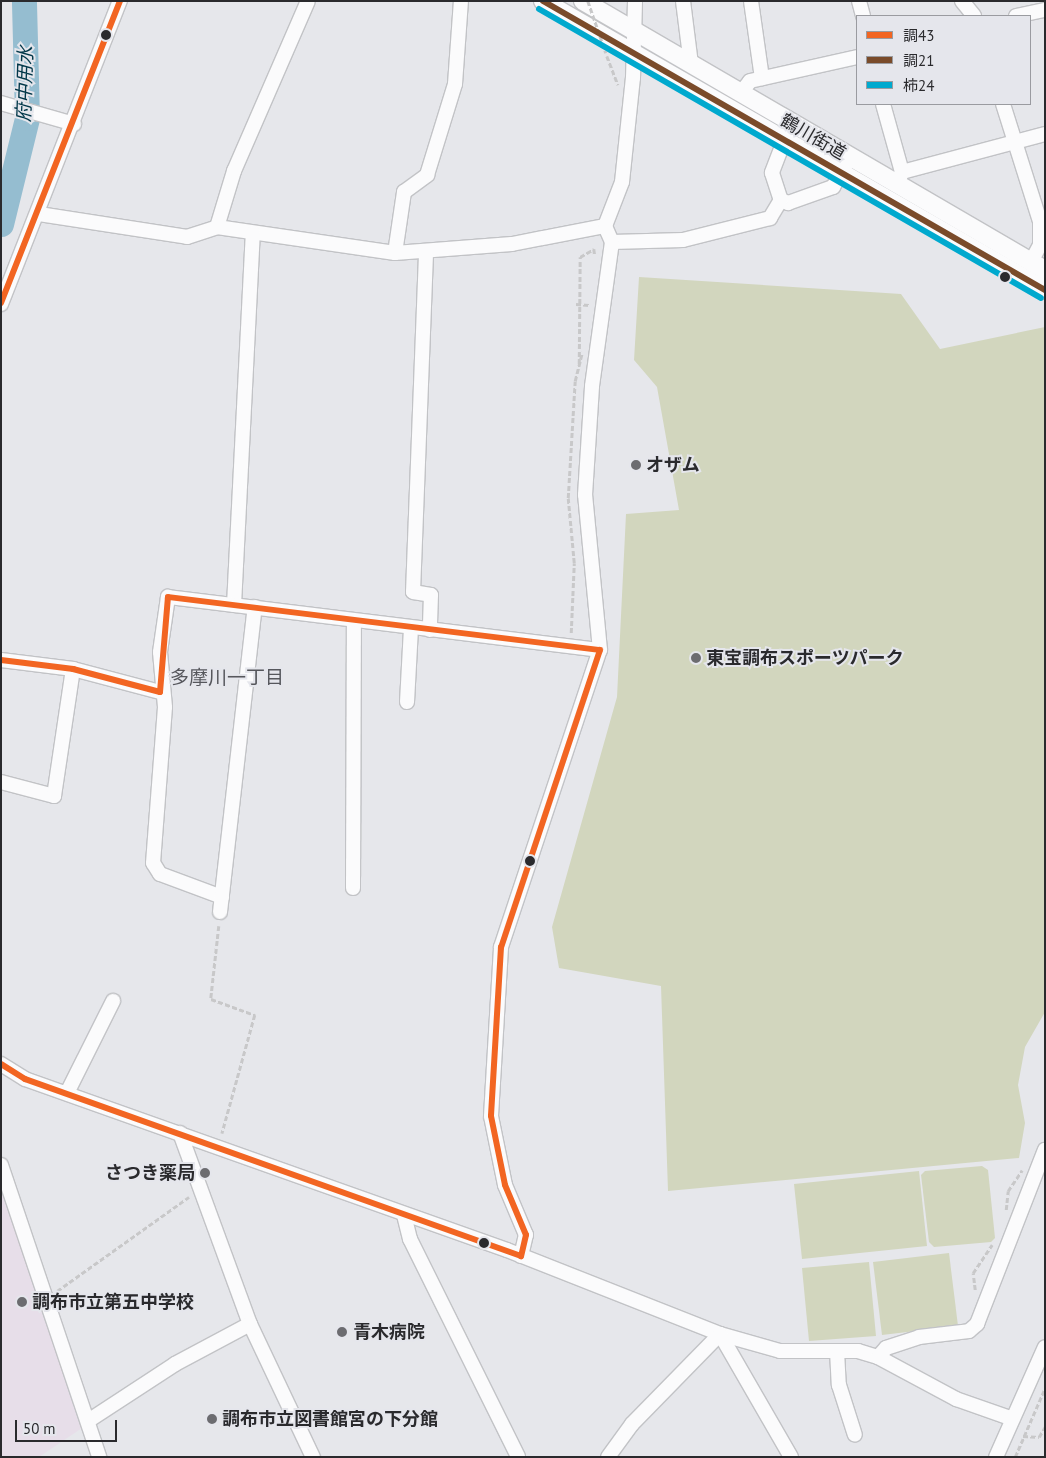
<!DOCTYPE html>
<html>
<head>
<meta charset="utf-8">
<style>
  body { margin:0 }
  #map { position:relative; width:1046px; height:1458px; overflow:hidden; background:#e6e7eb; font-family:"PT Sans","Noto Sans JP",sans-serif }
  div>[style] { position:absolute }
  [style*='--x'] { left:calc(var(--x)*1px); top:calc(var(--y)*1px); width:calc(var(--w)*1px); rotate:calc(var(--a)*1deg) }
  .education>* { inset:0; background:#e7dee9 }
  .green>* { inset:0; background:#d2d6be }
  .river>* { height:25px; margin:-12.5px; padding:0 12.5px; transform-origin:12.5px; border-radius:12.5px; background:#95bdd0 }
  .path>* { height:2.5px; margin-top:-1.25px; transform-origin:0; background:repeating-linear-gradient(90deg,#c8c8c9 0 5px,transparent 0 7.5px) }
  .roads { filter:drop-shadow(1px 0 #c2c3c6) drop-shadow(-1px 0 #c2c3c6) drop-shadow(0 1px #c2c3c6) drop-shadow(0 -1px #c2c3c6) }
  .minor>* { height:14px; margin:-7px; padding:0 7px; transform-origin:7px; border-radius:7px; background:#fbfbfc }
  .major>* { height:18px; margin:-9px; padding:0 9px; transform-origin:9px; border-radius:9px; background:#fbfbfc }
  .path-bridge>* { height:2.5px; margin-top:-1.25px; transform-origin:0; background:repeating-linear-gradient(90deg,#c8c8c9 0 5px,transparent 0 7.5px) }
  .bus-1>* { height:6px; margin:-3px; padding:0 3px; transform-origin:3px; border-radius:3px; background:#f26522 }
  .bus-2>* { height:6px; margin:-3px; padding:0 3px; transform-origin:3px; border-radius:3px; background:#7a4b2a }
  .bus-3>* { height:6px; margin:-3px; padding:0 3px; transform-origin:3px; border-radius:3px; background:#00a9ce }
  .dots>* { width:14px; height:14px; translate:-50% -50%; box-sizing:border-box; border:2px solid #e5e6ec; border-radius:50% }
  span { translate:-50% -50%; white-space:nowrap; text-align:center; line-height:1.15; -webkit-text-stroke:4px #e5e6ec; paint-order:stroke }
  .street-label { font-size:18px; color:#2a2a2d }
  .poi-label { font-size:18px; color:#2a2a2d; font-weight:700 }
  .left { translate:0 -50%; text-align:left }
  .right { translate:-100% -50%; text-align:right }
  .water-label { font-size:19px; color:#013749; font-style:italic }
  .neighbourhood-label { font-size:19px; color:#56575c }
  .frame { position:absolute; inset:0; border:2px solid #2a2a2d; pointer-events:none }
  .legend { position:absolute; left:856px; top:15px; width:175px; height:90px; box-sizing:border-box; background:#e5e6ec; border:1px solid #9a9ba0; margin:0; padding:6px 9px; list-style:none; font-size:15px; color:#2a2a2d }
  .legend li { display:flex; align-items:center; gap:10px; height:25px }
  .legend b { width:25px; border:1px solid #9a9ba0 }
  .scale { position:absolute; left:15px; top:1420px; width:102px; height:22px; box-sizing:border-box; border:2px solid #2a2a2d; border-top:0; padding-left:6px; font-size:15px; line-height:18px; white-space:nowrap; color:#2a2a2d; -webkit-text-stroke:4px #e5e6ec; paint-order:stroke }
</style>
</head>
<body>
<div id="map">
  <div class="education">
    <div style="clip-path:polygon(1px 1178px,85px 1426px,39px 1457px,1px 1457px)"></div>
  </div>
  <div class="green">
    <div style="clip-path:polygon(639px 277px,901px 294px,940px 349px,1045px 327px,1045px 1012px,1025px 1047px,1018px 1085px,1025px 1123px,1019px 1158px,668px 1191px,661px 986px,559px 968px,552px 927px,617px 697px,626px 514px,679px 510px,657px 387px,634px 360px)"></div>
    <div style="clip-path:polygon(982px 1166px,988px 1170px,995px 1238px,991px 1242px,934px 1247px,929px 1242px,921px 1175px,925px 1171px)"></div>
    <div style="clip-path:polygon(919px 1171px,927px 1246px,802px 1259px,794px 1184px)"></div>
    <div style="clip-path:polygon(949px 1253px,958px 1326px,882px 1335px,873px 1262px)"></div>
    <div style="clip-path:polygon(869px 1262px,876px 1336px,809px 1341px,802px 1268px)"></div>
  </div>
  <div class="river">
    <div style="--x:1;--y:224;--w:109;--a:-76.2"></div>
    <div style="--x:27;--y:118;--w:117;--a:-91.5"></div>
  </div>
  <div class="path">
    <div style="--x:607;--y:56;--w:31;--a:69"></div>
    <div style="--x:576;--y:304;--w:13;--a:4"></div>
    <div style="--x:579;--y:364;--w:107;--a:-89.5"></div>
    <div style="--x:580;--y:257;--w:16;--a:-30"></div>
    <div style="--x:594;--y:249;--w:7;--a:82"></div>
    <div style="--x:571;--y:633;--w:70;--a:-87.5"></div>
    <div style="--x:574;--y:563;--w:65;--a:-95.3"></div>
    <div style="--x:568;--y:498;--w:117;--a:-86.6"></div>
    <div style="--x:575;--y:381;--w:30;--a:-76"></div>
    <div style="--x:219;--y:926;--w:73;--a:96.3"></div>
    <div style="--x:211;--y:999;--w:47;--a:20"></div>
    <div style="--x:255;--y:1015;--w:123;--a:105.5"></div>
    <div style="--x:1006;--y:1210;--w:19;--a:-84"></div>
    <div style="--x:1008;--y:1191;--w:25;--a:-56"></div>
    <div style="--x:975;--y:1290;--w:17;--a:-97"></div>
    <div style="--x:973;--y:1273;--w:34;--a:-56"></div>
    <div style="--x:57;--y:1291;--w:162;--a:-35.5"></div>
    <div style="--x:1023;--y:1436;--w:16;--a:4"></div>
    <div style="--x:1039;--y:1437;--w:12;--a:-59"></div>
    <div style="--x:1015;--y:1457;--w:75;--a:-66.5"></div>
  </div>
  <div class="roads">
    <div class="minor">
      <div style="--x:683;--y:1;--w:64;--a:82.8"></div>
      <div style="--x:751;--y:1;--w:78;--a:81.9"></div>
      <div style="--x:859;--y:1;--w:16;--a:75"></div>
      <div style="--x:962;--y:1;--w:19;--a:51"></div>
      <div style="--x:1016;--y:16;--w:30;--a:-12"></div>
      <div style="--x:740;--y:94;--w:16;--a:-52"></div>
      <div style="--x:750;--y:81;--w:110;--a:-12.6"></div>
      <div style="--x:1;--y:103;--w:76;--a:16"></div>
      <div style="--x:883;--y:104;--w:71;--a:74.4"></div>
      <div style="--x:902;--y:172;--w:9;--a:111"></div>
      <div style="--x:1003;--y:104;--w:123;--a:72.5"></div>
      <div style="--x:1040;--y:221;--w:24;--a:90"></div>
      <div style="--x:1040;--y:245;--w:19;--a:118"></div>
      <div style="--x:784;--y:141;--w:34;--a:111"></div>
      <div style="--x:772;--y:173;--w:28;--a:72"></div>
      <div style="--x:781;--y:200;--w:8;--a:23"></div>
      <div style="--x:788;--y:203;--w:48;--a:-19.6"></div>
      <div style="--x:833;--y:187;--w:34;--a:-60"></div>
      <div style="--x:902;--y:172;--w:148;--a:-14.9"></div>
      <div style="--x:39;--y:214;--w:150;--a:8.8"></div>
      <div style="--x:187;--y:237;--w:32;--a:-18"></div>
      <div style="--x:217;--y:227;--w:180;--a:8.3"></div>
      <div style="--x:395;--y:253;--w:117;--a:-4.4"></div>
      <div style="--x:512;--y:244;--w:95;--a:-11"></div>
      <div style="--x:217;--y:227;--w:59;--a:-73.1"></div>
      <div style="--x:234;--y:171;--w:185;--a:-66.5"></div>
      <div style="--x:612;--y:242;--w:71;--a:-1.6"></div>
      <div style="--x:683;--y:240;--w:90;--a:-14.2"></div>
      <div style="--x:770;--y:218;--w:21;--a:-59"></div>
      <div style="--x:395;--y:253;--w:62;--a:-81.6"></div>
      <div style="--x:404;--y:192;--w:29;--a:-36"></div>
      <div style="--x:427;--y:175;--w:95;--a:-72.9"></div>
      <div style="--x:455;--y:84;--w:83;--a:-85.9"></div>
      <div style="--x:426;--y:254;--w:338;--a:92.2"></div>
      <div style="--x:413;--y:592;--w:18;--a:9"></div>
      <div style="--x:431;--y:595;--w:35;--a:92"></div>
      <div style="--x:1;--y:304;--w:326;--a:-68.6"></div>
      <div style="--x:234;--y:605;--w:372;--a:-87.1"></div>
      <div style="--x:1;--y:660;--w:73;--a:7.1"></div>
      <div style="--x:73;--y:669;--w:90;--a:14.8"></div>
      <div style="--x:407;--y:702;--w:73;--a:-86.9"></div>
      <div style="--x:1;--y:782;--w:55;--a:14.8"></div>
      <div style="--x:54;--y:796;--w:128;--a:-81.5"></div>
      <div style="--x:353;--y:888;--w:266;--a:-89.8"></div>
      <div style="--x:222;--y:897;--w:66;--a:-159.6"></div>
      <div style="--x:160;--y:874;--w:13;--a:-122"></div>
      <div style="--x:153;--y:863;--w:156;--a:-85.6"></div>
      <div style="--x:165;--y:707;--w:55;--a:-95.2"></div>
      <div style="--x:160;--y:652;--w:56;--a:-81.7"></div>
      <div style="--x:168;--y:597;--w:435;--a:7"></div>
      <div style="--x:220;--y:912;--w:307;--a:-83.5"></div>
      <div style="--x:1;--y:1064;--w:28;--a:32"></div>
      <div style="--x:25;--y:1079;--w:511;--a:19.53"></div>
      <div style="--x:507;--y:1250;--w:229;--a:21.5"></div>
      <div style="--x:720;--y:1334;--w:62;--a:15.8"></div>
      <div style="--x:780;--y:1351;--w:78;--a:0"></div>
      <div style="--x:858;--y:1351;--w:21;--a:17"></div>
      <div style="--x:878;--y:1357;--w:89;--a:28.3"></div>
      <div style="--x:956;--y:1399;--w:60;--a:19.3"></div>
      <div style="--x:67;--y:1093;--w:103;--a:-63.4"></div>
      <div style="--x:180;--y:1133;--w:203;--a:69.9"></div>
      <div style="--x:250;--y:1324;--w:147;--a:64.7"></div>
      <div style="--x:1;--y:1165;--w:308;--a:71.4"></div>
      <div style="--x:404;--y:1215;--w:25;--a:76"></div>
      <div style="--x:410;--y:1239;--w:243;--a:63.6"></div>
      <div style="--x:521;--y:1256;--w:22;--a:-77"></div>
      <div style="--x:526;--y:1235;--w:54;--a:-112.8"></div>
      <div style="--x:505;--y:1185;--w:70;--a:-101.5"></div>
      <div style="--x:491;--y:1116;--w:169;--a:-86.6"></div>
      <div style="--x:501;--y:947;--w:313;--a:-71.6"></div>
      <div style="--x:600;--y:650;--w:156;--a:-95.5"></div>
      <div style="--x:585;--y:495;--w:109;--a:-86.3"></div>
      <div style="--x:592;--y:386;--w:145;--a:-82.1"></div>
      <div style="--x:612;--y:242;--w:17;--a:-114"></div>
      <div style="--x:605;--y:226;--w:47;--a:-68.9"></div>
      <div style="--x:622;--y:182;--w:105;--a:-84"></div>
      <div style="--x:633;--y:78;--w:77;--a:-88.5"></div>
      <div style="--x:837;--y:1351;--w:34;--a:87"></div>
      <div style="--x:839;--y:1385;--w:52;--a:72.3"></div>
      <div style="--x:878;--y:1357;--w:12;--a:-48"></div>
      <div style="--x:886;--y:1348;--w:35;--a:-18"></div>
      <div style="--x:919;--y:1337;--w:50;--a:-6.8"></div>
      <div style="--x:969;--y:1331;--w:11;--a:-41"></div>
      <div style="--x:977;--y:1324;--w:187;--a:-68.7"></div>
      <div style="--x:88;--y:1421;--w:104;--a:-33.2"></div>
      <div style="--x:175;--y:1364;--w:85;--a:-28.1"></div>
      <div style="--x:608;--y:1457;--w:41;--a:-54"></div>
      <div style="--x:632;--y:1424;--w:126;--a:-45.6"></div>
      <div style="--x:720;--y:1334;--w:142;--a:60"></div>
      <div style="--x:996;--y:1457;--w:120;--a:-66"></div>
    </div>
    <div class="major">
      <div style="--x:543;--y:1;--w:579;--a:29.93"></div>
      <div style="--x:583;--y:1;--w:535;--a:30.21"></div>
    </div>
  </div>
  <div class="path-bridge">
    <div style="--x:588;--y:1;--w:55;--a:70.9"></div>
  </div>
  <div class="bus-1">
    <div style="--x:1;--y:303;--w:325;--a:-68.5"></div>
    <div style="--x:1;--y:660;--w:73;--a:7.1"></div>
    <div style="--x:73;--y:669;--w:90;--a:14.8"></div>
    <div style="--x:160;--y:692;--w:95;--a:-85.2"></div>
    <div style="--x:168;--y:597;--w:435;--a:7"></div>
    <div style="--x:600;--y:650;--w:313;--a:108.4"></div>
    <div style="--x:501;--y:947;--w:169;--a:93.4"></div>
    <div style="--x:491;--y:1116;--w:70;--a:78.5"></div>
    <div style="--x:505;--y:1185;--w:54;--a:67.2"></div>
    <div style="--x:526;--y:1235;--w:22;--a:103"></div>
    <div style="--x:521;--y:1256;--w:527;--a:-160.36"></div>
    <div style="--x:25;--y:1079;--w:28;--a:-148"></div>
  </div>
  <div class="bus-2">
    <div style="--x:543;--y:1;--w:579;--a:29.93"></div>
  </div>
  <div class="bus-3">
    <div style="--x:539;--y:9;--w:579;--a:29.93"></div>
  </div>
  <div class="dots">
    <div style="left:106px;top:35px;background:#2a2a2d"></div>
    <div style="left:1005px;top:277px;background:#2a2a2d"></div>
    <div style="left:636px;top:465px;background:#6c6c70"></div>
    <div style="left:696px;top:658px;background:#6c6c70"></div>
    <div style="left:530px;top:861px;background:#2a2a2d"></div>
    <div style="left:205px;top:1173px;background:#6c6c70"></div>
    <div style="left:484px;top:1243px;background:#2a2a2d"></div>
    <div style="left:22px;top:1302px;background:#6c6c70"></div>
    <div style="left:342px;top:1332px;background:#6c6c70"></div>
    <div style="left:212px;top:1419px;background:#6c6c70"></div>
  </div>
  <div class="street-label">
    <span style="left:813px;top:137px;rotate:30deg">鶴川街道</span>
  </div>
  <div class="poi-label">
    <span class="left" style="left:646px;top:465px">オザム</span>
    <span class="left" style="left:706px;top:658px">東宝調布スポーツパーク</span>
    <span class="right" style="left:195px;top:1173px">さつき薬局</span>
    <span class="left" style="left:32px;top:1302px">調布市立第五中学校</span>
    <span class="left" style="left:353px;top:1332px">青木病院</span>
    <span class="left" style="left:222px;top:1419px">調布市立図書館宮の下分館</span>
  </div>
  <div class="water-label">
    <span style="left:25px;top:84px;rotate:-88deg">府中用水</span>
  </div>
  <div class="neighbourhood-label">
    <span style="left:227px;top:678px">多摩川一丁目</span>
  </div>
  <div class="frame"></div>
  <ul class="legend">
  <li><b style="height:6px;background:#f26522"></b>調43</li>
  <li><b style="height:6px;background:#7a4b2a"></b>調21</li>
  <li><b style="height:6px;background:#00a9ce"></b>柿24</li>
  </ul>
  <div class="scale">50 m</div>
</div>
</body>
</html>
